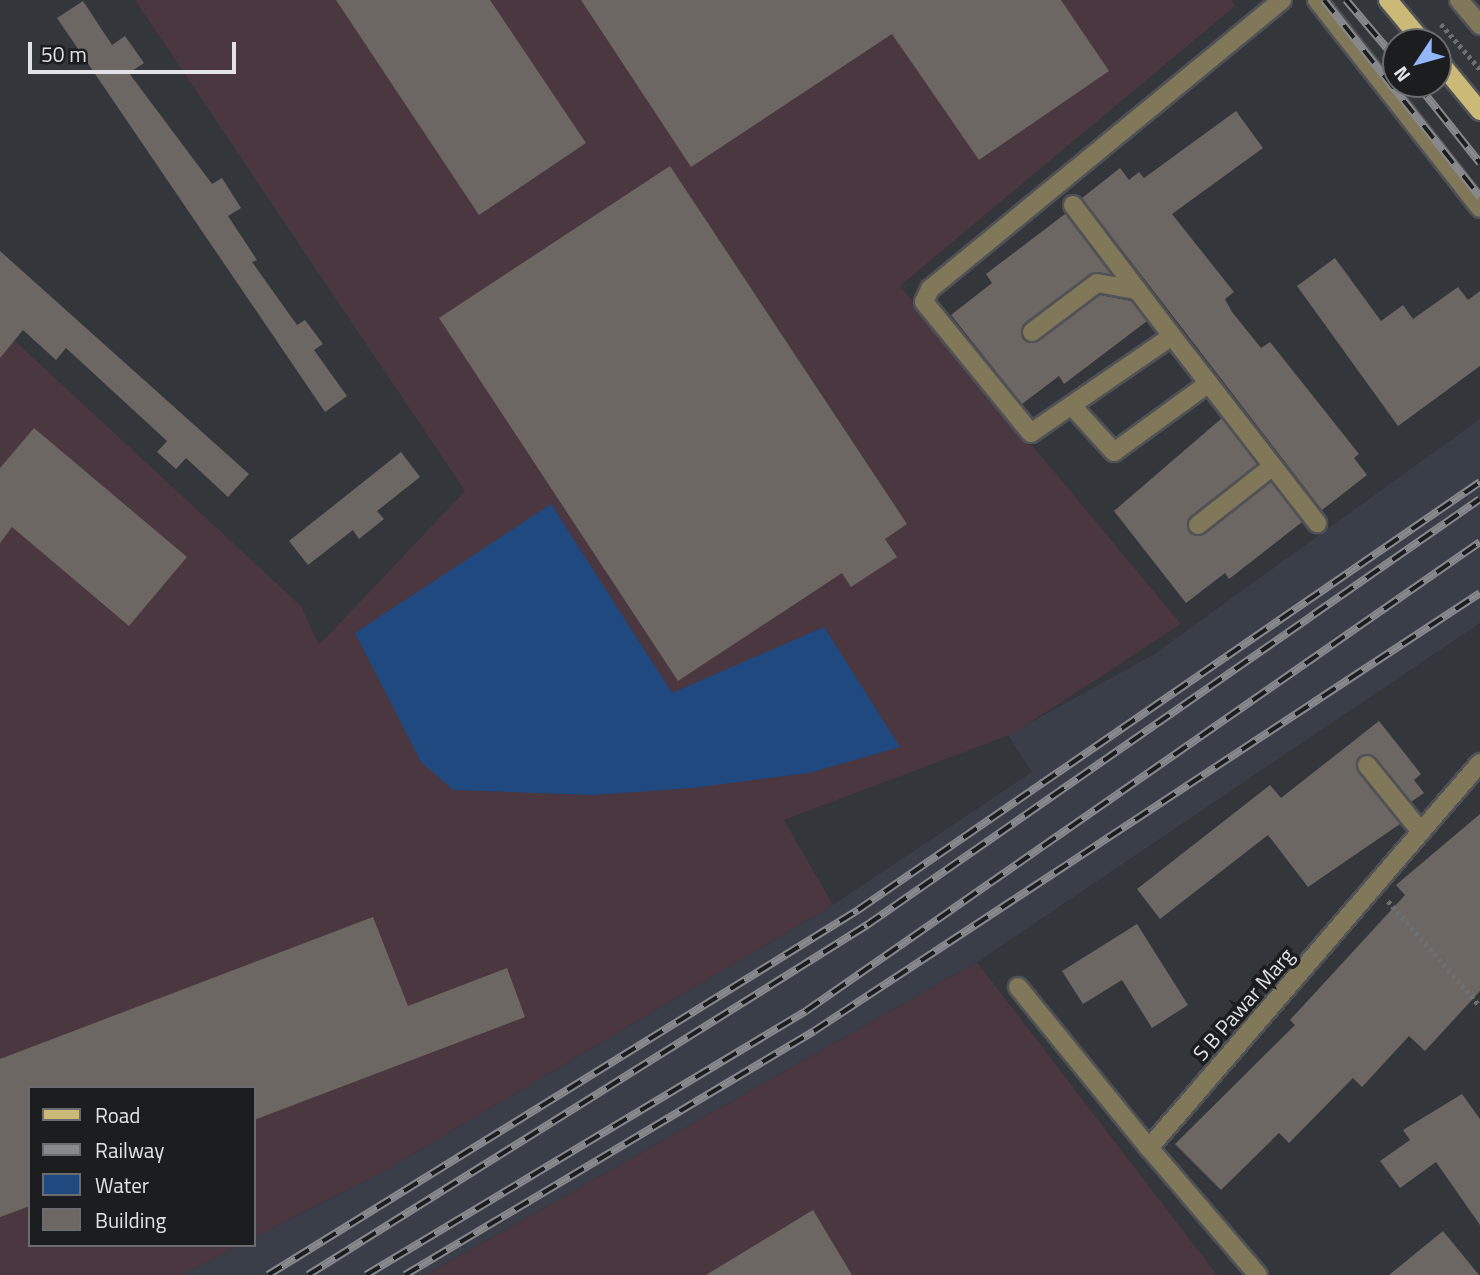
<!DOCTYPE html>
<html>
<head>
<meta charset="utf-8">
<style>
  body { margin:0 }
  #map { position:relative; width:1480px; height:1275px; overflow:hidden; background:#33363a; font-family:"Titillium Web",sans-serif }
  div>[style] { position:absolute }
  [style*='--x'] { left:calc(var(--x)*1px); top:calc(var(--y)*1px); width:calc(var(--w)*1px); rotate:calc(var(--a)*1deg) }
  .built>* { inset:0; background:#393e48 }
  .industrial>* { inset:0; background:#4a373f }
  .water>* { inset:0; background:#1f497f }
  .building>* { inset:0; background:#6d6764 }
  .path>* { height:4.5px; margin-top:-2.25px; transform-origin:0; background:repeating-linear-gradient(90deg,#6d7073 0 3.5px,transparent 0 7px) }
  .roads { filter:drop-shadow(2px 0 #4f5256) drop-shadow(-2px 0 #4f5256) drop-shadow(0 2px #4f5256) drop-shadow(0 -2px #4f5256) }
  .minor>* { height:18px; margin:-9px; padding:0 9px; transform-origin:9px; border-radius:9px; background:#807859 }
  .major>* { height:18px; margin:-9px; padding:0 9px; transform-origin:9px; border-radius:9px; background:#cbb977 }
  .rail>* { height:8px; margin-top:-4px; transform-origin:0; background:repeating-linear-gradient(90deg,#1c1d1f 0 16px,#87898d 0 32px); box-sizing:border-box; border-block:2px solid #87898d }
  span { translate:-50% -50%; white-space:nowrap; text-align:center; line-height:1.15; -webkit-text-stroke:7px #1c1d1f; paint-order:stroke }
  .street-label { font-size:21px; color:#e1e3e6 }
  .legend { position:absolute; left:28px; top:1086px; width:228px; height:161px; box-sizing:border-box; background:#1c1d1f; border:2px solid #6b6c6f; margin:0; padding:9px 12px; list-style:none; font-size:21px; color:#e1e3e6 }
  .legend li { display:flex; align-items:center; gap:14px; height:35px }
  .legend b { width:35px; border:2px solid #6b6c6f }
  .north { position:absolute; left:1382px; top:28px; width:70px; height:70px; box-sizing:border-box; background:#1c1d1f; border:2px solid #6b6c6f; border-radius:50%; rotate:234deg; font-size:19px; font-weight:700; line-height:28px; text-align:center; color:#e1e3e6 }
  .north::after { content:''; display:block; margin:auto; width:24px; height:32px; background:#92b7fd; clip-path:polygon(50% 0,100% 100%,50% 72%,0 100%) }
  .scale { position:absolute; left:28px; top:42px; width:208px; height:32px; box-sizing:border-box; border:4px solid #e1e3e6; border-top:0; padding-left:9px; font-size:21px; line-height:24px; white-space:nowrap; color:#e1e3e6; -webkit-text-stroke:5px #1c1d1f; paint-order:stroke }
</style>
</head>
<body>
<div id="map">
  <div class="built">
    <div style="clip-path:polygon(1480px 419px,1480px 623px,977px 962px,426px 1275px,182px 1275px,240px 1245px,254px 1245px,254px 1238px,386px 1170px,833px 905px,1032px 772px,1008px 735px,1153px 655px)"></div>
  </div>
  <div class="industrial">
    <div style="clip-path:polygon(135px 0,1231px 0,1235px 6px,900px 286px,1181px 624px,1014px 733px,784px 820px,833px 905px,386px 1170px,254px 1238px,254px 1088px,30px 1088px,30px 1245px,240px 1245px,182px 1275px,0 1275px,0 327px,301px 606px,319px 645px,465px 491px)"></div>
    <div style="clip-path:polygon(977px 962px,1217px 1275px,426px 1275px)"></div>
  </div>
  <div class="water">
    <div style="clip-path:polygon(551px 504px,672px 693px,824px 627px,900px 747px,809px 773px,692px 788px,593px 795px,453px 790px,421px 762px,355px 633px)"></div>
  </div>
  <div class="building">
    <div style="clip-path:polygon(336px 0,490px 0,586px 143px,479px 215px)"></div>
    <div style="clip-path:polygon(581px 0,1061px 0,1109px 71px,979px 160px,892px 34px,691px 167px)"></div>
    <div style="clip-path:polygon(83px 1px,112px 45px,125px 36px,144px 63px,129px 73px,212px 184px,222px 178px,241px 208px,228px 216px,257px 260px,252px 262px,297px 325px,305px 320px,323px 344px,314px 350px,347px 396px,325px 412px,57px 18px)"></div>
    <div style="clip-path:polygon(1236px 111px,1263px 148px,1172px 214px,1234px 292px,1225px 299px,1232px 312px,1261px 348px,1270px 342px,1359px 454px,1354px 458px,1367px 475px,1322px 510px,1082px 198px,1120px 168px,1129px 180px,1139px 172px,1144px 178px)"></div>
    <div style="clip-path:polygon(670px 166px,907px 524px,885px 539px,897px 557px,851px 587px,842px 573px,678px 681px,439px 318px)"></div>
    <div style="clip-path:polygon(1065px 214px,1111px 274px,1090px 274px,1025px 323px,1023px 338px,1038px 341px,1100px 295px,1131px 301px,1147px 321px,1064px 384px,1059px 376px,1022px 404px,951px 315px,992px 283px,986px 274px)"></div>
    <div style="clip-path:polygon(0 251px,249px 474px,228px 497px,186px 458px,176px 469px,157px 452px,167px 441px,66px 348px,56px 360px,23px 330px,0 358px)"></div>
    <div style="clip-path:polygon(1335px 258px,1381px 321px,1403px 305px,1413px 319px,1458px 287px,1468px 300px,1480px 291px,1480px 366px,1398px 426px,1297px 286px)"></div>
    <div style="clip-path:polygon(1222px 418px,1257px 464px,1191px 516px,1189px 531px,1205px 534px,1271px 482px,1302px 522px,1229px 579px,1225px 573px,1186px 603px,1114px 511px)"></div>
    <div style="clip-path:polygon(34px 428px,187px 557px,129px 626px,12px 527px,0 543px,0 468px)"></div>
    <div style="clip-path:polygon(401px 452px,420px 477px,377px 511px,384px 519px,359px 539px,353px 530px,308px 565px,289px 541px)"></div>
    <div style="clip-path:polygon(1379px 721px,1421px 774px,1414px 780px,1424px 793px,1411px 802px,1370px 754px,1359px 757px,1356px 767px,1400px 824px,1308px 887px,1268px 835px,1160px 919px,1137px 889px,1270px 785px,1281px 798px)"></div>
    <div style="clip-path:polygon(1480px 814px,1480px 991px,1425px 1051px,1409px 1036px,1362px 1087px,1353px 1078px,1289px 1143px,1279px 1133px,1221px 1190px,1175px 1144px,1295px 1025px,1290px 1020px,1405px 895px,1396px 885px)"></div>
    <div style="clip-path:polygon(373px 917px,408px 1006px,507px 968px,525px 1017px,254px 1120px,254px 1088px,30px 1088px,30px 1206px,0 1217px,0 1059px)"></div>
    <div style="clip-path:polygon(1137px 924px,1188px 1005px,1152px 1028px,1122px 980px,1083px 1004px,1062px 971px)"></div>
    <div style="clip-path:polygon(1462px 1094px,1480px 1119px,1480px 1225px,1436px 1162px,1400px 1188px,1380px 1161px,1410px 1140px,1403px 1130px)"></div>
    <div style="clip-path:polygon(813px 1210px,852px 1275px,706px 1275px)"></div>
    <div style="clip-path:polygon(1443px 1231px,1479px 1275px,1389px 1275px)"></div>
  </div>
  <div class="path">
    <div style="--x:1441;--y:24;--w:60;--a:49.1"></div>
    <div style="--x:1388;--y:901;--w:140;--a:48.8"></div>
  </div>
  <div class="roads">
    <div class="minor">
      <div style="--x:1282;--y:0;--w:455;--a:140.6"></div>
      <div style="--x:930;--y:289;--w:14;--a:115"></div>
      <div style="--x:924;--y:302;--w:169;--a:50.8"></div>
      <div style="--x:1031;--y:433;--w:171;--a:-34.5"></div>
      <div style="--x:1172;--y:336;--w:237;--a:52.2"></div>
      <div style="--x:1317;--y:0;--w:264;--a:51.9"></div>
      <div style="--x:1459;--y:0;--w:33;--a:50"></div>
      <div style="--x:1073;--y:205;--w:164;--a:52.9"></div>
      <div style="--x:1032;--y:332;--w:81;--a:-37"></div>
      <div style="--x:1097;--y:283;--w:39;--a:10"></div>
      <div style="--x:1073;--y:407;--w:61;--a:47.7"></div>
      <div style="--x:1114;--y:452;--w:117;--a:-36"></div>
      <div style="--x:1198;--y:525;--w:95;--a:-38.2"></div>
      <div style="--x:1367;--y:765;--w:86;--a:51.1"></div>
      <div style="--x:1018;--y:987;--w:208;--a:50.9"></div>
      <div style="--x:1258;--y:1275;--w:167;--a:-130.6"></div>
      <div style="--x:1149;--y:1148;--w:508;--a:-49.31"></div>
    </div>
    <div class="major">
      <div style="--x:1388;--y:0;--w:55;--a:50.2"></div>
      <div style="--x:1438;--y:60;--w:66;--a:50.5"></div>
    </div>
  </div>
  <div class="rail">
    <div style="--x:1324;--y:0;--w:251;--a:51.6"></div>
    <div style="--x:1346;--y:0;--w:77;--a:49.7"></div>
    <div style="--x:1417;--y:84;--w:101;--a:51.4"></div>
    <div style="--x:268;--y:1275;--w:694;--a:-31.74"></div>
    <div style="--x:858;--y:910;--w:755;--a:-34.53"></div>
    <div style="--x:308;--y:1275;--w:660;--a:-32.05"></div>
    <div style="--x:867;--y:925;--w:746;--a:-34.8"></div>
    <div style="--x:366;--y:1275;--w:513;--a:-30.96"></div>
    <div style="--x:806;--y:1011;--w:821;--a:-34.83"></div>
    <div style="--x:405;--y:1275;--w:476;--a:-30.8"></div>
    <div style="--x:814;--y:1031;--w:797;--a:-33.33"></div>
  </div>
  <div class="street-label">
    <span style="left:1243px;top:1004px;rotate:-49deg">S B Pawar Marg</span>
  </div>
  <ul class="legend">
  <li><b style="height:9px;background:#cbb977"></b>Road</li>
  <li><b style="height:9px;background:#87898d"></b>Railway</li>
  <li><b style="height:19px;background:#1f497f"></b>Water</li>
  <li><b style="height:19px;background:#6d6764"></b>Building</li>
  </ul>
  <div class="north">N</div>
  <div class="scale">50 m</div>
</div>
</body>
</html>
